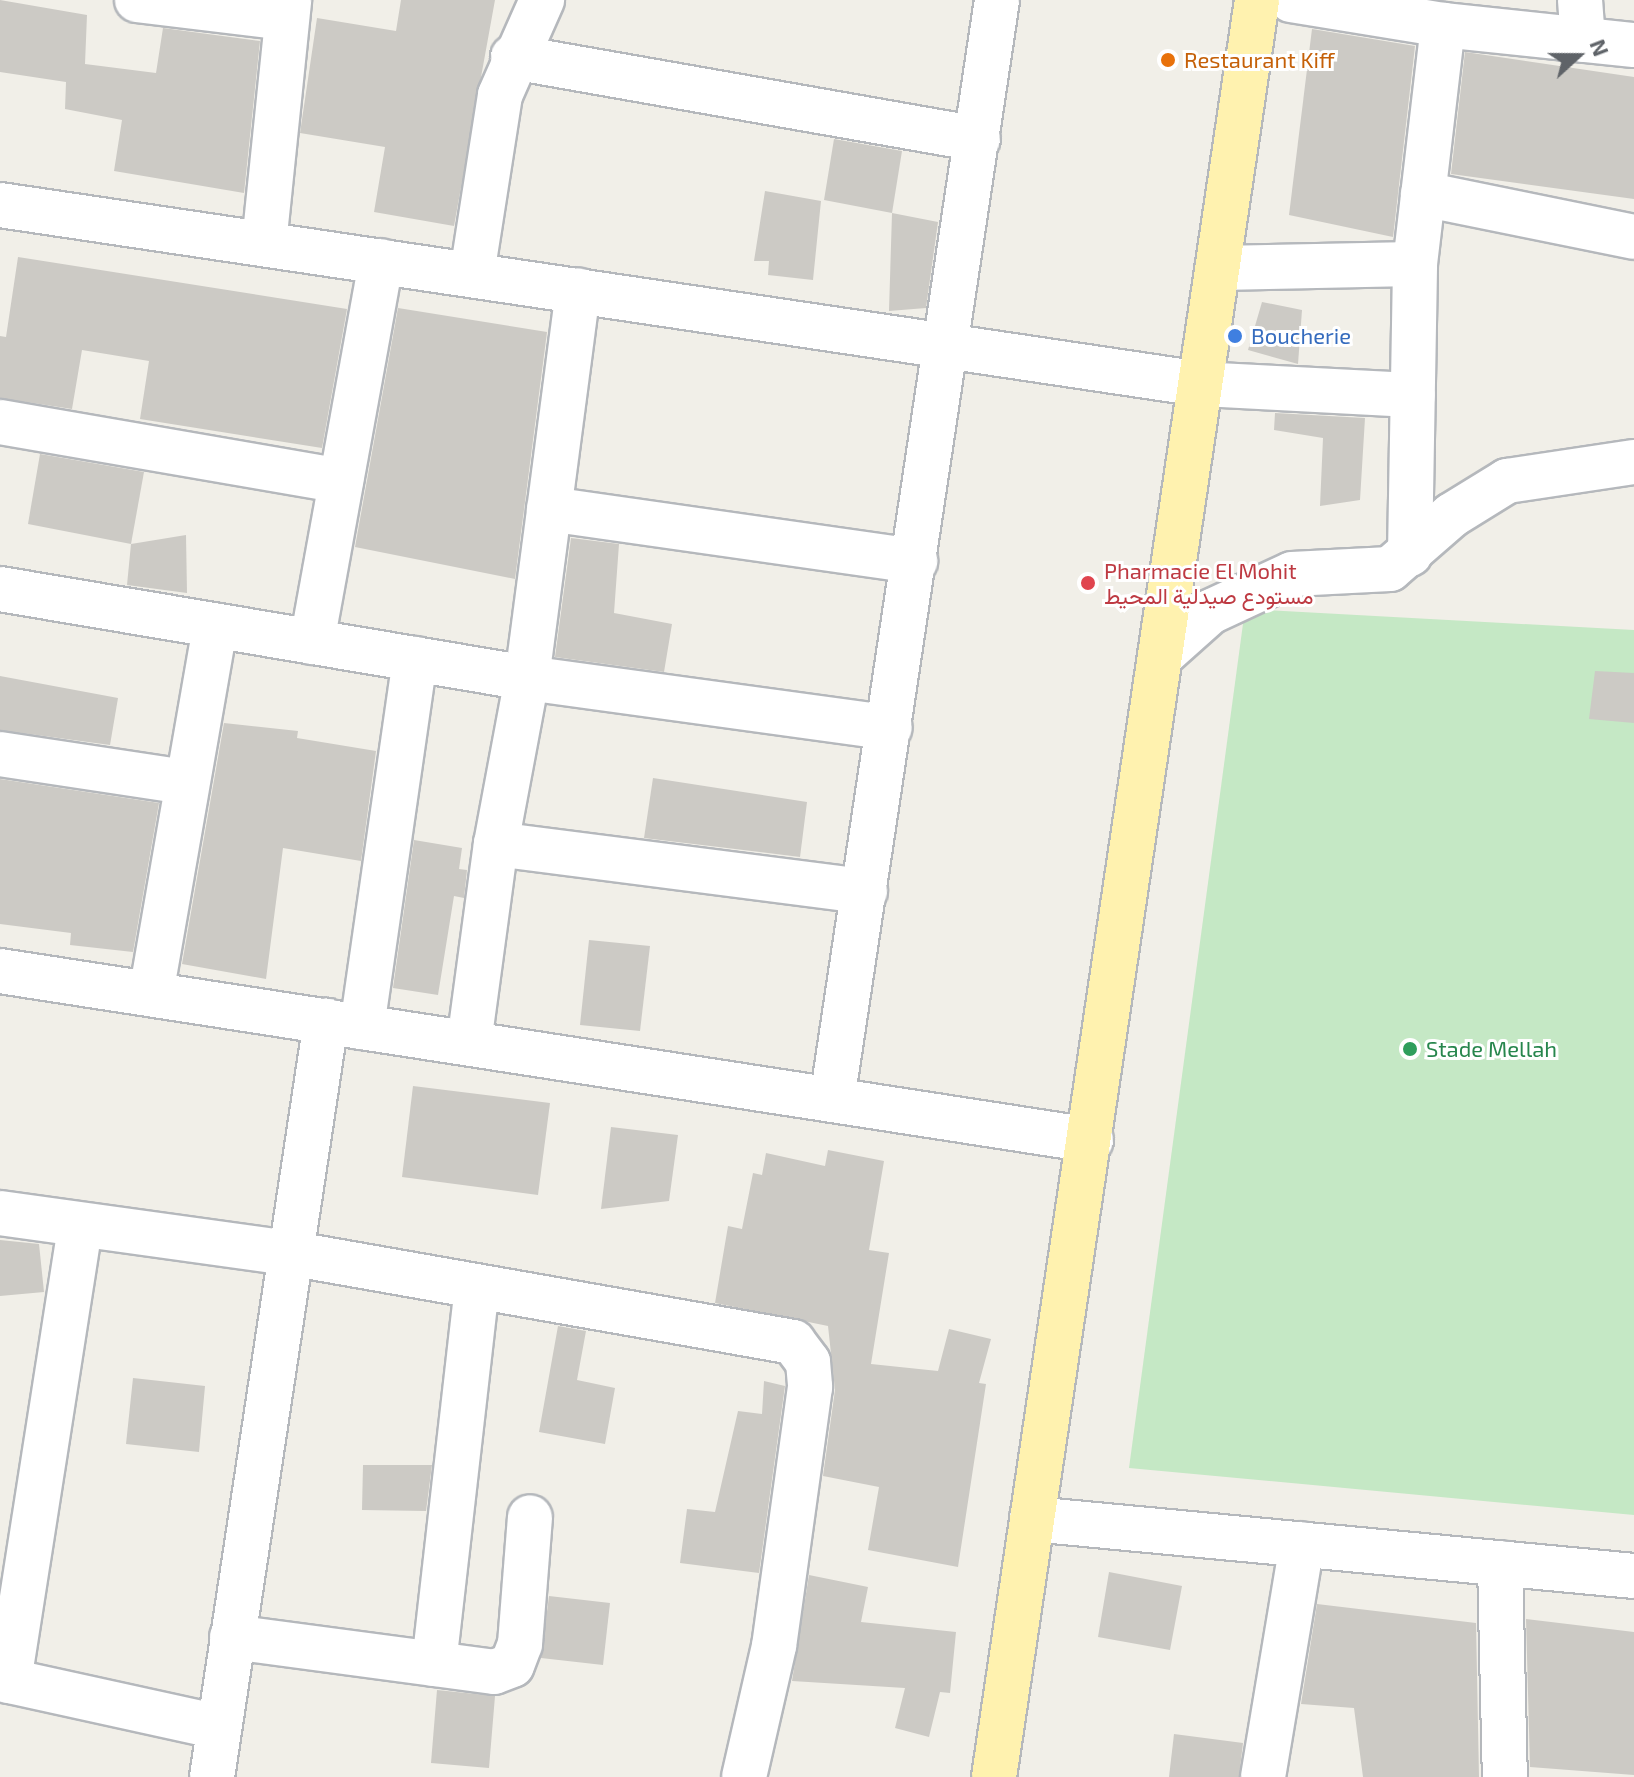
<!DOCTYPE html>
<html>
<head>
<meta charset="utf-8">
<style>
  body { margin:0 }
  #map { position:relative; width:1634px; height:1777px; overflow:hidden; background:#f1efe8; font-family:"Exo 2",Vazirmatn,sans-serif }
  div>[style] { position:absolute }
  [style*='--x'] { left:calc(var(--x)*1px); top:calc(var(--y)*1px); width:calc(var(--w)*1px); rotate:calc(var(--a)*1deg) }
  .green>* { inset:0; background:#c5e8c5 }
  .building>* { inset:0; background:#cccac5 }
  .roads { filter:drop-shadow(2px 0 #b5b8bc) drop-shadow(-2px 0 #b5b8bc) drop-shadow(0 2px #b5b8bc) drop-shadow(0 -2px #b5b8bc) }
  .minor>* { height:44px; margin:-22px; padding:0 22px; transform-origin:22px; border-radius:22px; background:#fff }
  .major>* { height:44px; margin:-22px; padding:0 22px; transform-origin:22px; border-radius:22px; background:#fff2af }
  .dots>* { width:22px; height:22px; translate:-50% -50%; box-sizing:border-box; border:4px solid #fff; border-radius:50% }
  span { translate:-50% -50%; white-space:nowrap; text-align:center; line-height:1.15; -webkit-text-stroke:6px #fff; paint-order:stroke }
  .food-label { font-size:22px; color:#c56008 }
  .left { translate:0 -50%; text-align:left }
  .shop-label { font-size:22px; color:#366cbe }
  .health-label { font-size:22px; color:#be3a42 }
  .leisure-label { font-size:22px; color:#27864d }
  .north { position:absolute; left:1538px; top:16px; width:80px; height:80px; -webkit-text-stroke:6px #fff; paint-order:stroke; rotate:69deg; font-size:22px; font-weight:700; line-height:32px; text-align:center; color:#5f6368 }
  .north::after { content:''; display:block; margin:auto; width:28px; height:36px; background:#5f6368; clip-path:polygon(50% 0,100% 100%,50% 72%,0 100%) }
</style>
</head>
<body>
<div id="map">
  <div class="green">
    <div style="clip-path:polygon(1245px 609px,1634px 630px,1634px 1515px,1129px 1468px)"></div>
  </div>
  <div class="building">
    <div style="clip-path:polygon(0 0,87px 15px,85px 64px,156px 73px,163px 28px,260px 41px,244px 193px,114px 171px,122px 120px,65px 109px,66px 82px,0 72px)"></div>
    <div style="clip-path:polygon(401px 0,495px 0,454px 226px,374px 212px,385px 147px,300px 133px,317px 18px,396px 31px)"></div>
    <div style="clip-path:polygon(1312px 29px,1415px 46px,1393px 237px,1289px 215px)"></div>
    <div style="clip-path:polygon(1465px 52px,1634px 77px,1634px 199px,1451px 174px)"></div>
    <div style="clip-path:polygon(834px 139px,902px 151px,892px 213px,824px 200px)"></div>
    <div style="clip-path:polygon(765px 191px,821px 201px,813px 280px,768px 275px,769px 261px,754px 261px)"></div>
    <div style="clip-path:polygon(892px 213px,938px 222px,926px 308px,889px 311px)"></div>
    <div style="clip-path:polygon(18px 257px,347px 309px,322px 448px,140px 419px,149px 361px,82px 350px,72px 409px,0 398px,0 336px,6px 337px)"></div>
    <div style="clip-path:polygon(1262px 302px,1302px 310px,1298px 364px,1248px 350px)"></div>
    <div style="clip-path:polygon(398px 308px,547px 332px,515px 579px,355px 547px)"></div>
    <div style="clip-path:polygon(1275px 413px,1365px 418px,1360px 500px,1320px 506px,1323px 438px,1274px 430px)"></div>
    <div style="clip-path:polygon(40px 454px,144px 472px,131px 544px,28px 524px)"></div>
    <div style="clip-path:polygon(186px 535px,187px 593px,127px 585px,131px 544px)"></div>
    <div style="clip-path:polygon(571px 538px,619px 544px,614px 613px,672px 624px,664px 672px,555px 657px)"></div>
    <div style="clip-path:polygon(1595px 671px,1634px 673px,1634px 723px,1589px 719px)"></div>
    <div style="clip-path:polygon(0 676px,118px 698px,110px 745px,0 730px)"></div>
    <div style="clip-path:polygon(224px 723px,298px 731px,297px 738px,376px 751px,361px 861px,283px 848px,266px 979px,182px 964px)"></div>
    <div style="clip-path:polygon(653px 778px,807px 802px,800px 857px,644px 838px)"></div>
    <div style="clip-path:polygon(0 779px,159px 803px,133px 952px,70px 945px,71px 933px,0 924px)"></div>
    <div style="clip-path:polygon(414px 840px,462px 848px,459px 869px,467px 870px,464px 898px,454px 896px,438px 995px,393px 988px)"></div>
    <div style="clip-path:polygon(589px 940px,650px 946px,640px 1031px,580px 1025px)"></div>
    <div style="clip-path:polygon(413px 1086px,550px 1103px,538px 1195px,402px 1177px)"></div>
    <div style="clip-path:polygon(611px 1127px,678px 1135px,669px 1201px,601px 1209px)"></div>
    <div style="clip-path:polygon(828px 1150px,884px 1161px,869px 1250px,889px 1253px,871px 1364px,938px 1371px,949px 1329px,991px 1339px,979px 1383px,986px 1384px,958px 1567px,868px 1550px,879px 1487px,823px 1476px,835px 1390px,828px 1326px,715px 1303px,728px 1226px,742px 1229px,753px 1173px,762px 1175px,766px 1153px,825px 1166px)"></div>
    <div style="clip-path:polygon(0 1240px,39px 1244px,44px 1292px,0 1296px)"></div>
    <div style="clip-path:polygon(558px 1326px,586px 1331px,577px 1380px,615px 1388px,605px 1444px,539px 1432px)"></div>
    <div style="clip-path:polygon(133px 1378px,205px 1386px,199px 1452px,126px 1444px)"></div>
    <div style="clip-path:polygon(764px 1381px,785px 1386px,759px 1573px,680px 1563px,687px 1509px,715px 1512px,738px 1411px,762px 1414px)"></div>
    <div style="clip-path:polygon(363px 1465px,432px 1465px,426px 1511px,362px 1510px)"></div>
    <div style="clip-path:polygon(1109px 1572px,1182px 1586px,1170px 1650px,1098px 1637px)"></div>
    <div style="clip-path:polygon(809px 1575px,868px 1587px,861px 1622px,956px 1632px,950px 1693px,940px 1692px,929px 1737px,895px 1728px,905px 1688px,792px 1681px)"></div>
    <div style="clip-path:polygon(549px 1596px,610px 1603px,603px 1665px,541px 1658px)"></div>
    <div style="clip-path:polygon(1317px 1604px,1476px 1623px,1479px 1777px,1363px 1777px,1354px 1708px,1301px 1704px)"></div>
    <div style="clip-path:polygon(1526px 1619px,1634px 1632px,1634px 1775px,1530px 1767px)"></div>
    <div style="clip-path:polygon(437px 1690px,495px 1696px,489px 1768px,431px 1763px)"></div>
    <div style="clip-path:polygon(1174px 1734px,1243px 1743px,1239px 1777px,1169px 1777px)"></div>
  </div>
  <div class="roads">
    <div class="minor">
      <div style="--x:137;--y:0;--w:150;--a:6.9"></div>
      <div style="--x:1291;--y:0;--w:154;--a:9.3"></div>
      <div style="--x:1443;--y:25;--w:192;--a:6"></div>
      <div style="--x:1580;--y:0;--w:40;--a:85.7"></div>
      <div style="--x:513;--y:57;--w:472;--a:10"></div>
      <div style="--x:1423;--y:194;--w:215;--a:11.5"></div>
      <div style="--x:0;--y:205;--w:1214;--a:8.48"></div>
      <div style="--x:1201;--y:384;--w:212;--a:3"></div>
      <div style="--x:264;--y:244;--w:245;--a:-84.1"></div>
      <div style="--x:1218;--y:268;--w:197;--a:-1.2"></div>
      <div style="--x:472;--y:274;--w:181;--a:-81.1"></div>
      <div style="--x:500;--y:95;--w:104;--a:-66.1"></div>
      <div style="--x:0;--y:422;--w:346;--a:9.8"></div>
      <div style="--x:549;--y:509;--w:370;--a:8.1"></div>
      <div style="--x:1410;--y:554;--w:290;--a:-89"></div>
      <div style="--x:1415;--y:264;--w:241;--a:-83.3"></div>
      <div style="--x:0;--y:589;--w:534;--a:9.59"></div>
      <div style="--x:527;--y:678;--w:366;--a:7.8"></div>
      <div style="--x:312;--y:642;--w:387;--a:-79.7"></div>
      <div style="--x:1162;--y:655;--w:64;--a:-41.9"></div>
      <div style="--x:1210;--y:612;--w:90;--a:-24.9"></div>
      <div style="--x:1292;--y:574;--w:98;--a:-2.9"></div>
      <div style="--x:1390;--y:569;--w:82;--a:-41.1"></div>
      <div style="--x:1452;--y:515;--w:65;--a:-31.7"></div>
      <div style="--x:1507;--y:481;--w:128;--a:-8.5"></div>
      <div style="--x:0;--y:754;--w:187;--a:8.6"></div>
      <div style="--x:496;--y:844;--w:372;--a:7.3"></div>
      <div style="--x:0;--y:971;--w:1104;--a:8.81"></div>
      <div style="--x:151;--y:994;--w:374;--a:-80.1"></div>
      <div style="--x:362;--y:1027;--w:372;--a:-81.8"></div>
      <div style="--x:469;--y:1043;--w:201;--a:-82.3"></div>
      <div style="--x:496;--y:844;--w:169;--a:-79.4"></div>
      <div style="--x:527;--y:678;--w:391;--a:-82.5"></div>
      <div style="--x:832;--y:1100;--w:1112;--a:-81.47"></div>
      <div style="--x:0;--y:1213;--w:292;--a:7.9"></div>
      <div style="--x:289;--y:1253;--w:512;--a:10.01"></div>
      <div style="--x:793;--y:1342;--w:25;--a:53"></div>
      <div style="--x:808;--y:1362;--w:25;--a:85"></div>
      <div style="--x:810;--y:1387;--w:261;--a:97.9"></div>
      <div style="--x:774;--y:1646;--w:134;--a:102.9"></div>
      <div style="--x:1032;--y:1519;--w:605;--a:5.41"></div>
      <div style="--x:1500;--y:1563;--w:214;--a:88.7"></div>
      <div style="--x:232;--y:1637;--w:264;--a:7.6"></div>
      <div style="--x:494;--y:1672;--w:19;--a:-21"></div>
      <div style="--x:512;--y:1665;--w:22;--a:-69"></div>
      <div style="--x:520;--y:1644;--w:127;--a:-85.5"></div>
      <div style="--x:434;--y:1664;--w:379;--a:-83.5"></div>
      <div style="--x:0;--y:1679;--w:223;--a:12.4"></div>
      <div style="--x:9;--y:1681;--w:461;--a:-81.1"></div>
      <div style="--x:212;--y:1777;--w:765;--a:-81.42"></div>
      <div style="--x:1263;--y:1777;--w:236;--a:-80.5"></div>
    </div>
    <div class="major">
      <div style="--x:994;--y:1777;--w:1796;--a:-81.58"></div>
    </div>
  </div>
  <div class="dots">
    <div style="left:1168px;top:60px;background:#e8710a"></div>
    <div style="left:1235px;top:336px;background:#3f7fe0"></div>
    <div style="left:1088px;top:583px;background:#e0444e"></div>
    <div style="left:1410px;top:1049px;background:#2e9e5b"></div>
  </div>
  <div class="food-label">
    <span class="left" style="left:1184px;top:60px">Restaurant Kiff</span>
  </div>
  <div class="shop-label">
    <span class="left" style="left:1251px;top:336px">Boucherie</span>
  </div>
  <div class="health-label">
    <span class="left" style="left:1104px;top:583px">Pharmacie El Mohit<br>مستودع صيدلية المحيط</span>
  </div>
  <div class="leisure-label">
    <span class="left" style="left:1426px;top:1049px">Stade Mellah</span>
  </div>
  <div class="north">N</div>
</div>
</body>
</html>
